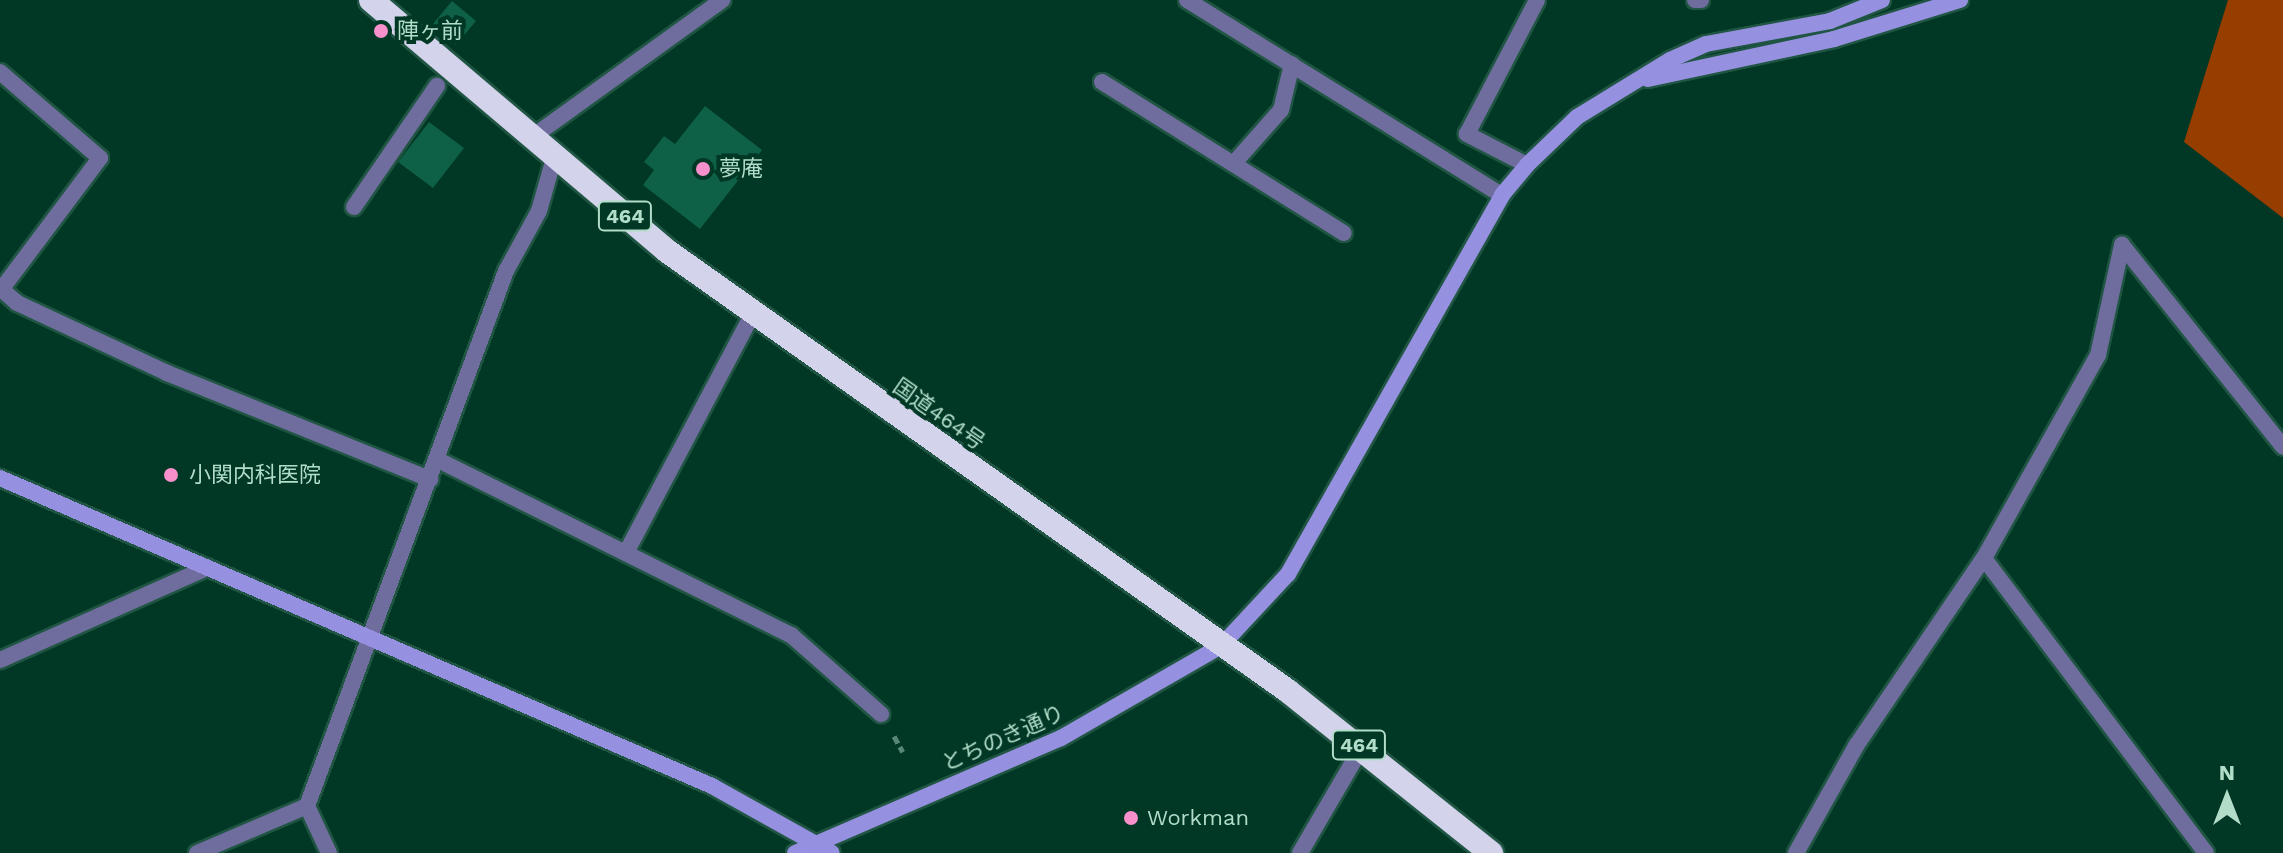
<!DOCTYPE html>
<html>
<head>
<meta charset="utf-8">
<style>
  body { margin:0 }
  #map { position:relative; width:2283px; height:853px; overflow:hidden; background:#003725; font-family:"Work Sans","Noto Sans JP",sans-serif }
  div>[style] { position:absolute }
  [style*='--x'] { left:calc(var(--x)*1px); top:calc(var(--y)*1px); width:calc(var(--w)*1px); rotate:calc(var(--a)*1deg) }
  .forest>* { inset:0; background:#963d00 }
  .building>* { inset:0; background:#0e6046 }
  .path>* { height:5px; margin-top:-2.5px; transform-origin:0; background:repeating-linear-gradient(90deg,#568875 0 8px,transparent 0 12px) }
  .roads { filter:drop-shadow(2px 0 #205543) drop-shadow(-2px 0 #205543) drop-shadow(0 2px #205543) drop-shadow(0 -2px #205543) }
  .lane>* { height:16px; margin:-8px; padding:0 8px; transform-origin:8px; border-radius:8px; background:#6f6d9e }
  .street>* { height:16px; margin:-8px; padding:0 8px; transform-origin:8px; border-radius:8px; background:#6f6d9e }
  .secondary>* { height:16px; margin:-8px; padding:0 8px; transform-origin:8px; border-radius:8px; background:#9590df }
  .highway>* { height:24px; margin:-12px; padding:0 12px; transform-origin:12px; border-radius:12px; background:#d3d3eb }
  .dots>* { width:22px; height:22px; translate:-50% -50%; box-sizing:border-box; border:4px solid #003725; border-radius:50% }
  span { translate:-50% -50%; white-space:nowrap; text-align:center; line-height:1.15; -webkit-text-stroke:8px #003725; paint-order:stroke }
  .shield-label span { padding:2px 6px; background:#003725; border:2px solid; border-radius:6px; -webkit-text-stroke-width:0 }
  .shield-label { font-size:20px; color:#b1ddc9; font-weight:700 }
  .poi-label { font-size:22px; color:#b1ddc9 }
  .left { translate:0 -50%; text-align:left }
  .street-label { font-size:22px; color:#b1ddc9 }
  .north { position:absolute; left:2187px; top:757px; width:80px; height:80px; -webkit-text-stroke:6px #003725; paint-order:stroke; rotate:0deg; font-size:22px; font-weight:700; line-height:32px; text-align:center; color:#b1ddc9 }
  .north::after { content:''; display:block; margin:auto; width:28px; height:36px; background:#b1ddc9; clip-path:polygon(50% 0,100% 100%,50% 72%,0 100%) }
</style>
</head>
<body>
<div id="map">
  <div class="forest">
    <div style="clip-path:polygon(2228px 0,2283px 0,2283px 218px,2184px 142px)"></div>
  </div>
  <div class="building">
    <div style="clip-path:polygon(452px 1px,476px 21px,456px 45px,432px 25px)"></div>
    <div style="clip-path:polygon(705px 106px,762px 150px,700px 229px,643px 185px,654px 170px,644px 162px,664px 136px,675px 144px)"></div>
    <div style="clip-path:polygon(429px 122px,464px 148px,433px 188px,398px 162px)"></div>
  </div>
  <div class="path">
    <div style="--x:894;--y:736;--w:18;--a:61"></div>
  </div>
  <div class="roads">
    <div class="lane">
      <div style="--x:354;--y:207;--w:147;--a:-55.6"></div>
    </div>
    <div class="street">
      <div style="--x:1187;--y:0;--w:370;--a:31.8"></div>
      <div style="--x:1695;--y:0;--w:6;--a:0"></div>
      <div style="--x:0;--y:72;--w:132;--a:40.7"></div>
      <div style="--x:100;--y:158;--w:166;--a:126.9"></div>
      <div style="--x:1102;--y:82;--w:285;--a:32"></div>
      <div style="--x:531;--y:138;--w:236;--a:-35.8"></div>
      <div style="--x:1235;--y:162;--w:69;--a:-48.5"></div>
      <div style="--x:1281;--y:110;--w:47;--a:-76.6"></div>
      <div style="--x:1527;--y:165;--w:68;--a:-152.7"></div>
      <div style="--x:1467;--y:134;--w:151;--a:-62.4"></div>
      <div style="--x:0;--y:288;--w:23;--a:41"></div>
      <div style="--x:17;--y:303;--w:166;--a:25"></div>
      <div style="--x:167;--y:373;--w:284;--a:22"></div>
      <div style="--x:438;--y:460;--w:394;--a:26.4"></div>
      <div style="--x:791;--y:635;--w:120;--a:41.3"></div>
      <div style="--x:627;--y:551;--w:269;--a:-62.1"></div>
      <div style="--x:0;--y:660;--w:227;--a:-24"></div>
      <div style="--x:197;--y:853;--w:120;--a:-23.1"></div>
      <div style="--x:329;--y:853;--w:52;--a:-115.1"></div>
      <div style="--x:307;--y:806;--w:571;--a:-69.6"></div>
      <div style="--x:506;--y:271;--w:68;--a:-61.2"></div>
      <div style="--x:539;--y:211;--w:55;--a:-74.2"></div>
      <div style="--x:1300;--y:853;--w:123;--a:-59.7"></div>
      <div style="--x:1796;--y:853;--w:123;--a:-60.7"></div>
      <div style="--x:1856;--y:746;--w:227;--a:-55.8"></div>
      <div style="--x:2206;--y:853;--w:369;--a:-127"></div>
      <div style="--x:1984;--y:558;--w:233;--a:-60.7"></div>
      <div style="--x:2098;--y:355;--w:113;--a:-77.7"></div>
      <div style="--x:2122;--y:245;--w:258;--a:51.4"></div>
    </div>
    <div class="secondary">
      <div style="--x:1648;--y:79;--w:190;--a:-12.1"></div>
      <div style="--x:1834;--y:39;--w:132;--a:-17.2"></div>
      <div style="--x:0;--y:478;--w:776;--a:23.39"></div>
      <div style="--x:712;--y:786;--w:137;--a:29.2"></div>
      <div style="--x:795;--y:853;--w:290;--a:-23.4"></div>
      <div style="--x:1061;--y:738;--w:185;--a:-29.9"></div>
      <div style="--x:1221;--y:646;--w:98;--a:-47.1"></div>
      <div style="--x:1288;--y:574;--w:435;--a:-60.5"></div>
      <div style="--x:1502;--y:195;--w:39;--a:-50"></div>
      <div style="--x:1527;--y:165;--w:69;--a:-43.8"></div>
      <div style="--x:1577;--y:117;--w:109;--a:-31.5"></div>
      <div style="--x:1670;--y:60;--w:39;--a:-24"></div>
      <div style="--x:1706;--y:44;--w:126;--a:-10.5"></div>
      <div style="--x:1830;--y:21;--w:56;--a:-22"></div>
    </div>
    <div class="highway">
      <div style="--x:371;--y:0;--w:388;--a:40.3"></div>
      <div style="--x:667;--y:251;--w:761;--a:35.32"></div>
      <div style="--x:1288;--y:691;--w:260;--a:38.6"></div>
    </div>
  </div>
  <div class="dots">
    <div style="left:381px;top:31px;background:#f890cb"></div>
    <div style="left:703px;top:169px;background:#f890cb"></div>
    <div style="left:171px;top:475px;background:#f890cb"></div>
    <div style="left:1131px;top:818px;background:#f890cb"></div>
  </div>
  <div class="shield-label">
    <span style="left:625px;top:216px">464</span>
    <span style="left:1359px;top:745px">464</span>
  </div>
  <div class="poi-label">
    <span class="left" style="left:397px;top:31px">陣ヶ前</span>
    <span class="left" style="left:719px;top:169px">夢庵</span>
    <span class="left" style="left:189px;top:475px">小関内科医院</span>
    <span class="left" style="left:1147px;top:818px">Workman</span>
  </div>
  <div class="street-label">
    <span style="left:939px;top:414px;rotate:35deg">国道464号</span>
    <span style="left:1003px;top:738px;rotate:-24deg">とちのき通り</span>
  </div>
  <div class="north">N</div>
</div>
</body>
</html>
